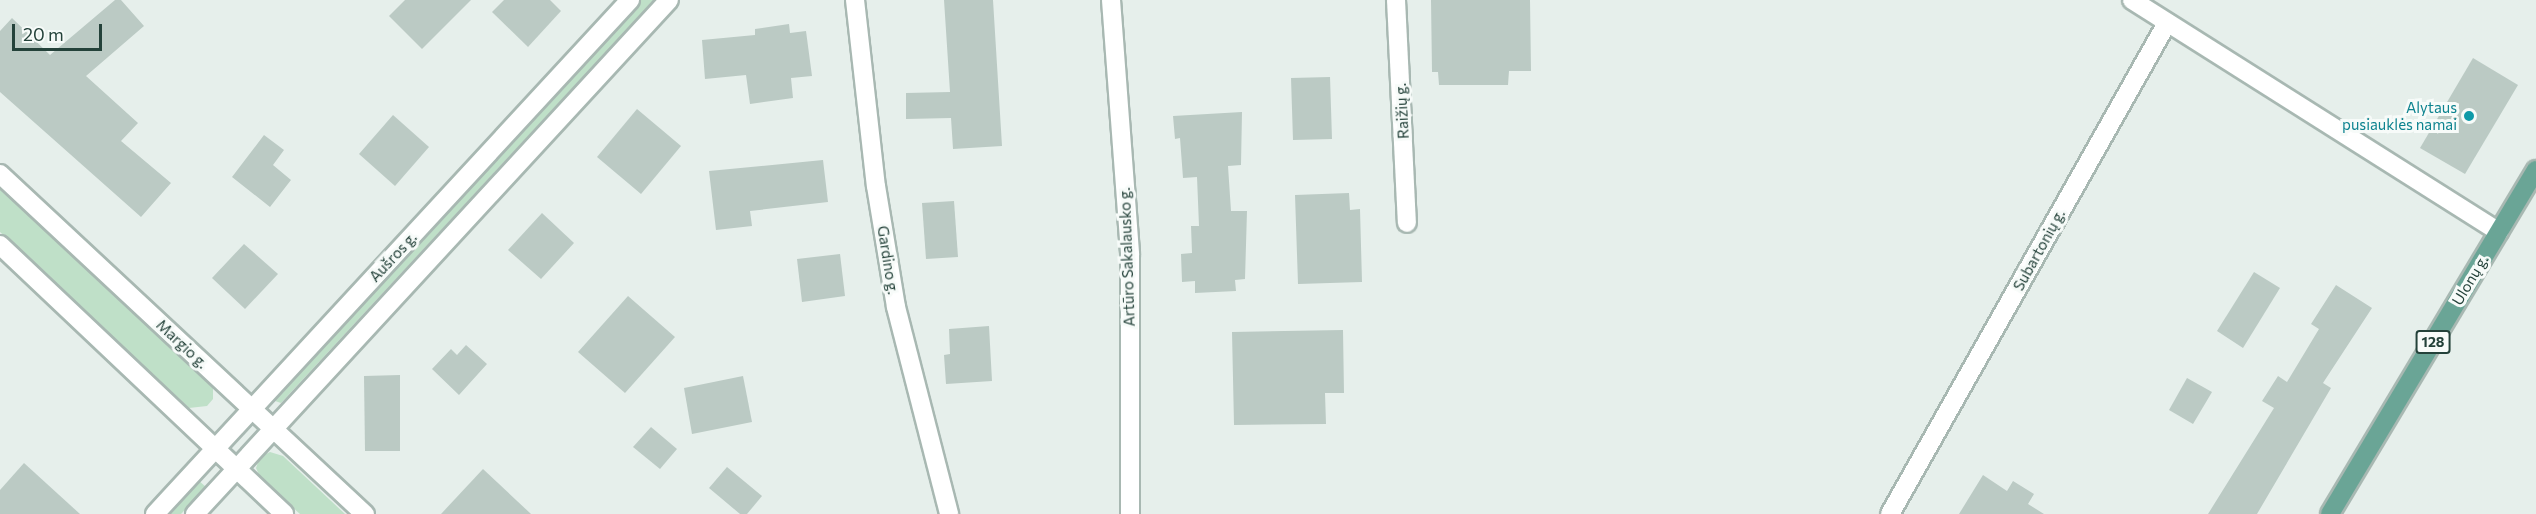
<!DOCTYPE html>
<html>
<head>
<meta charset="utf-8">
<style>
  body { margin:0 }
  #map { position:relative; width:2536px; height:514px; overflow:hidden; background:#e6efeb; font-family:Commissioner,sans-serif }
  div>[style] { position:absolute }
  [style*='--x'] { left:calc(var(--x)*1px); top:calc(var(--y)*1px); width:calc(var(--w)*1px); rotate:calc(var(--a)*1deg) }
  .green>* { inset:0; background:#bfe0c8 }
  .building>* { inset:0; background:#bbcac4 }
  .roads { filter:drop-shadow(2px 0 #a8b8b2) drop-shadow(-2px 0 #a8b8b2) drop-shadow(0 2px #a8b8b2) drop-shadow(0 -2px #a8b8b2) }
  .minor>* { height:18px; margin:-9px; padding:0 9px; transform-origin:9px; border-radius:9px; background:#fff }
  .major>* { height:18px; margin:-9px; padding:0 9px; transform-origin:9px; border-radius:9px; background:#6aa596 }
  .dots>* { width:16px; height:16px; translate:-50% -50%; box-sizing:border-box; border:3px solid #f7fbf9; border-radius:50% }
  span { translate:-50% -50%; white-space:nowrap; text-align:center; line-height:1.15; -webkit-text-stroke:6px #f7fbf9; paint-order:stroke }
  .shield-label span { padding:2px 4px; background:#f7fbf9; border:2px solid; border-radius:4px; -webkit-text-stroke-width:0 }
  .shield-label { font-size:14px; color:#24423a; font-weight:700 }
  .culture-label { font-size:15px; color:#0d838f }
  .right { translate:-100% -50%; text-align:right }
  .street-label { font-size:15px; color:#24423a }
  .scale { position:absolute; left:12px; top:24px; width:90px; height:27px; box-sizing:border-box; border:3px solid #24423a; border-top:0; padding-left:8px; font-size:18px; line-height:21px; white-space:nowrap; color:#24423a; -webkit-text-stroke:4px #f7fbf9; paint-order:stroke }
</style>
</head>
<body>
<div id="map">
  <div class="green">
    <div style="clip-path:polygon(639px 0,654px 0,281px 403px,275px 401px,274px 396px)"></div>
    <div style="clip-path:polygon(0 188px,213px 386px,213px 399px,207px 406px,189px 408px,0 232px)"></div>
    <div style="clip-path:polygon(270px 452px,283px 456px,345px 514px,300px 514px,261px 479px,256px 468px,260px 457px)"></div>
    <div style="clip-path:polygon(198px 480px,206px 487px,181px 514px,166px 514px)"></div>
  </div>
  <div class="building">
    <div style="clip-path:polygon(115px 0,121px 0,144px 26px,86px 76px,138px 123px,121px 141px,171px 183px,141px 217px,0 92px,0 31px,12px 18px,50px 55px)"></div>
    <div style="clip-path:polygon(405px 0,471px 0,422px 49px,389px 16px)"></div>
    <div style="clip-path:polygon(504px 0,550px 0,561px 11px,528px 47px,492px 12px)"></div>
    <div style="clip-path:polygon(944px 0,993px 0,1002px 146px,953px 149px,951px 118px,906px 119px,906px 93px,950px 92px)"></div>
    <div style="clip-path:polygon(1431px 0,1530px 0,1531px 71px,1509px 71px,1508px 85px,1439px 85px,1438px 72px,1432px 72px)"></div>
    <div style="clip-path:polygon(789px 24px,790px 33px,806px 31px,812px 76px,791px 78px,793px 98px,750px 104px,746px 75px,705px 79px,702px 40px,755px 35px,755px 29px)"></div>
    <div style="clip-path:polygon(2473px 58px,2518px 85px,2465px 174px,2420px 148px)"></div>
    <div style="clip-path:polygon(1330px 77px,1332px 139px,1293px 140px,1291px 78px)"></div>
    <div style="clip-path:polygon(637px 109px,681px 146px,641px 194px,597px 157px)"></div>
    <div style="clip-path:polygon(1242px 112px,1241px 165px,1228px 166px,1231px 211px,1247px 211px,1245px 279px,1235px 280px,1236px 291px,1195px 293px,1195px 281px,1182px 282px,1181px 254px,1192px 253px,1191px 226px,1199px 226px,1197px 177px,1183px 178px,1180px 138px,1175px 139px,1173px 116px)"></div>
    <div style="clip-path:polygon(393px 115px,429px 147px,395px 186px,359px 154px)"></div>
    <div style="clip-path:polygon(264px 135px,284px 150px,273px 165px,291px 180px,270px 207px,232px 177px)"></div>
    <div style="clip-path:polygon(823px 160px,828px 202px,750px 211px,752px 226px,716px 230px,709px 171px)"></div>
    <div style="clip-path:polygon(1349px 193px,1350px 210px,1360px 209px,1362px 282px,1298px 284px,1295px 195px)"></div>
    <div style="clip-path:polygon(954px 201px,958px 257px,926px 259px,922px 203px)"></div>
    <div style="clip-path:polygon(542px 213px,574px 243px,541px 279px,508px 250px)"></div>
    <div style="clip-path:polygon(244px 244px,278px 274px,245px 309px,212px 278px)"></div>
    <div style="clip-path:polygon(840px 254px,845px 296px,802px 302px,797px 259px)"></div>
    <div style="clip-path:polygon(2254px 272px,2280px 288px,2243px 348px,2217px 331px)"></div>
    <div style="clip-path:polygon(2336px 285px,2372px 308px,2323px 383px,2331px 388px,2257px 514px,2208px 514px,2274px 408px,2262px 401px,2278px 376px,2287px 382px,2319px 329px,2311px 324px)"></div>
    <div style="clip-path:polygon(628px 296px,675px 337px,625px 393px,578px 352px)"></div>
    <div style="clip-path:polygon(989px 326px,992px 381px,946px 384px,944px 355px,950px 354px,949px 329px)"></div>
    <div style="clip-path:polygon(1343px 330px,1344px 393px,1325px 393px,1326px 424px,1234px 425px,1232px 332px)"></div>
    <div style="clip-path:polygon(466px 345px,487px 364px,459px 395px,432px 369px,451px 349px,457px 355px)"></div>
    <div style="clip-path:polygon(400px 375px,400px 451px,365px 451px,364px 376px)"></div>
    <div style="clip-path:polygon(743px 376px,752px 422px,692px 434px,684px 388px)"></div>
    <div style="clip-path:polygon(2187px 378px,2212px 392px,2193px 424px,2169px 410px)"></div>
    <div style="clip-path:polygon(651px 427px,677px 449px,660px 469px,633px 447px)"></div>
    <div style="clip-path:polygon(24px 463px,80px 514px,0 514px,0 490px)"></div>
    <div style="clip-path:polygon(727px 467px,762px 496px,747px 514px,740px 514px,709px 488px)"></div>
    <div style="clip-path:polygon(483px 469px,531px 514px,441px 514px)"></div>
    <div style="clip-path:polygon(1983px 475px,2007px 491px,2013px 481px,2034px 494px,2028px 504px,2044px 514px,1959px 514px)"></div>
  </div>
  <div class="roads">
    <div class="minor">
      <div style="--x:855;--y:0;--w:187;--a:83.6"></div>
      <div style="--x:876;--y:186;--w:123;--a:80.6"></div>
      <div style="--x:896;--y:307;--w:214;--a:75.6"></div>
      <div style="--x:1111;--y:0;--w:256;--a:85.7"></div>
      <div style="--x:1130;--y:255;--w:259;--a:90"></div>
      <div style="--x:1396;--y:0;--w:223;--a:87.2"></div>
      <div style="--x:2132;--y:0;--w:434;--a:32.3"></div>
      <div style="--x:0;--y:174;--w:499;--a:43"></div>
      <div style="--x:0;--y:245;--w:391;--a:43.4"></div>
      <div style="--x:155;--y:514;--w:700;--a:-47.26"></div>
      <div style="--x:195;--y:514;--w:699;--a:-47.32"></div>
      <div style="--x:1890;--y:514;--w:564;--a:-60.57"></div>
    </div>
    <div class="major">
      <div style="--x:2330;--y:514;--w:401;--a:-59.1"></div>
    </div>
  </div>
  <div class="dots">
    <div style="left:2469px;top:116px;background:#0f9aa8"></div>
  </div>
  <div class="shield-label">
    <span style="left:2433px;top:342px">128</span>
  </div>
  <div class="culture-label">
    <span class="right" style="left:2457px;top:116px">Alytaus<br>pusiauklės namai</span>
  </div>
  <div class="street-label">
    <span style="left:1402px;top:111px;rotate:-93deg">Raižių g.</span>
    <span style="left:2039px;top:250px;rotate:-61deg">Subartonių g.</span>
    <span style="left:393px;top:257px;rotate:-47deg">Aušros g.</span>
    <span style="left:1127px;top:257px;rotate:-92deg">Artūro Sakalausko g.</span>
    <span style="left:888px;top:260px;rotate:81deg">Gardino g.</span>
    <span style="left:2470px;top:280px;rotate:-59deg">Ulonų g.</span>
    <span style="left:182px;top:344px;rotate:43deg">Margio g.</span>
  </div>
  <div class="scale">20 m</div>
</div>
</body>
</html>
